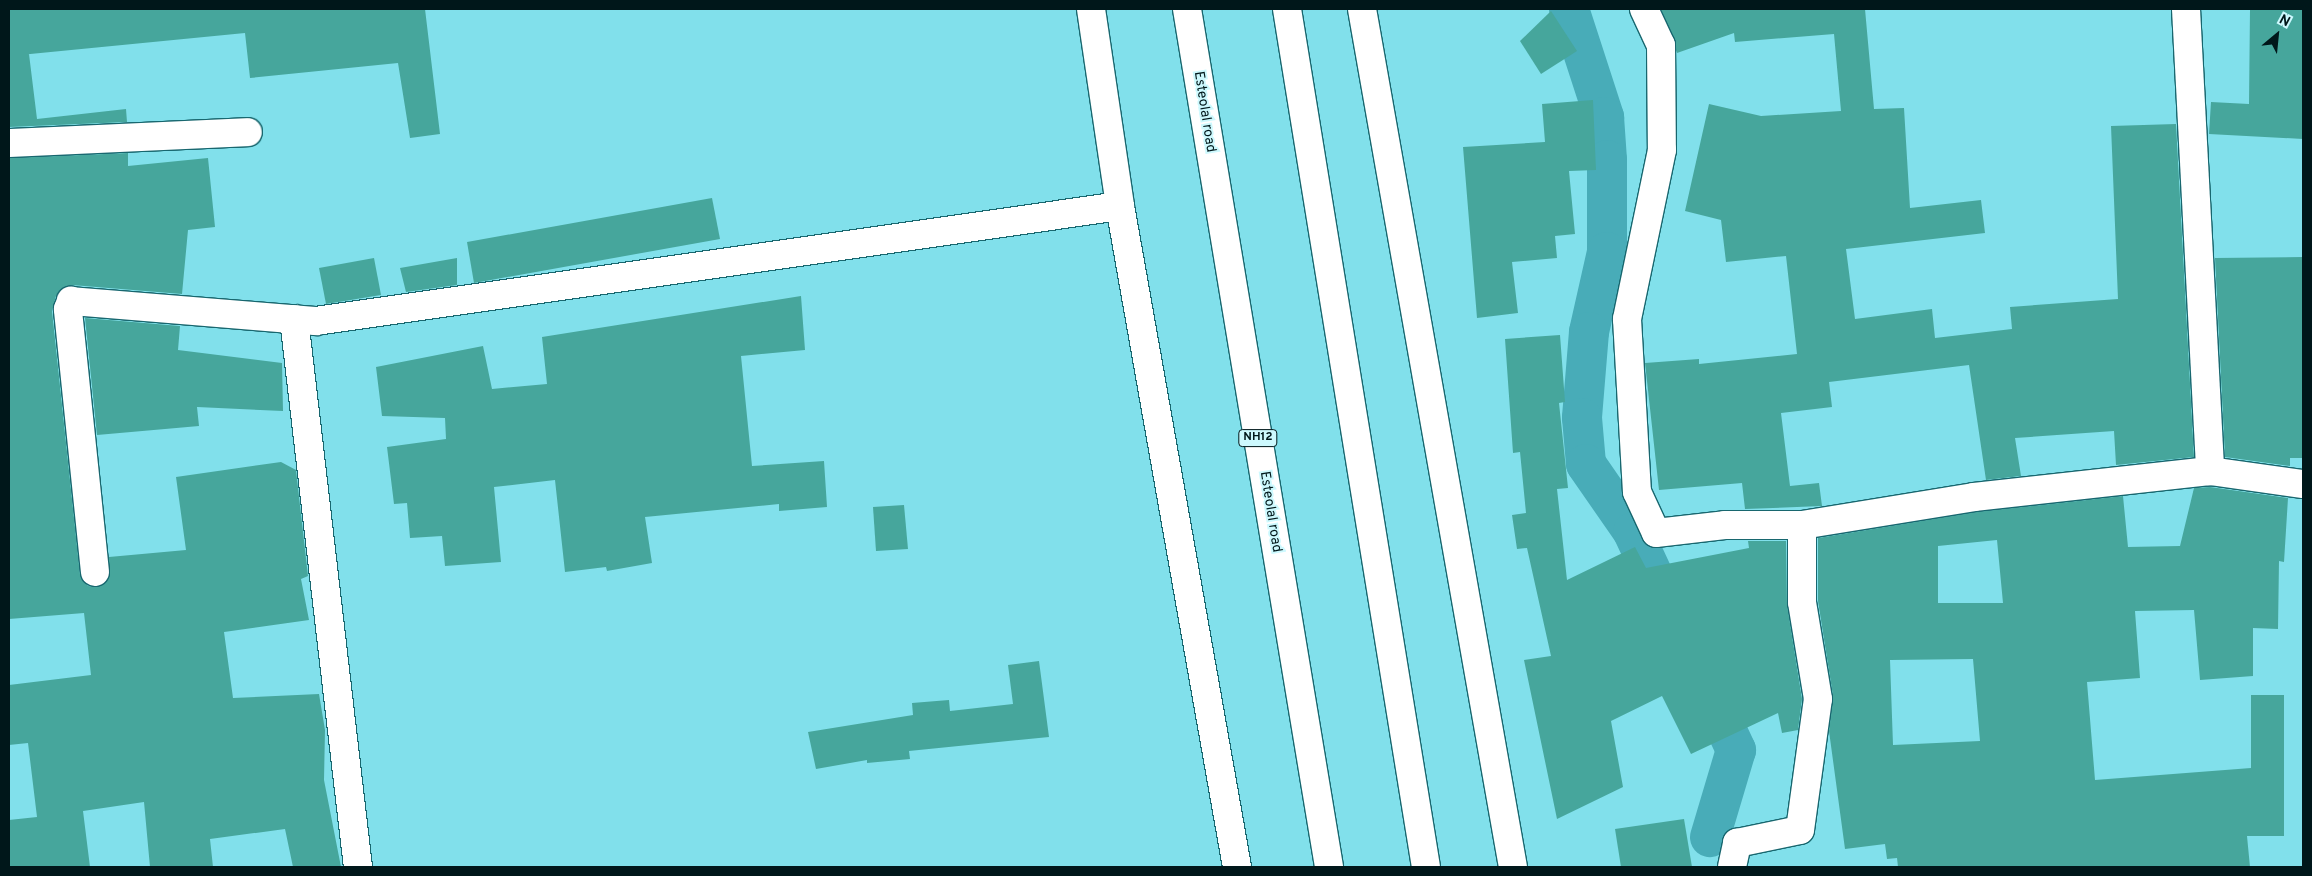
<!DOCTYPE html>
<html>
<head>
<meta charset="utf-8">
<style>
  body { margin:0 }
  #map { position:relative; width:2312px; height:876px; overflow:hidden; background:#81e0eb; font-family:Overpass,sans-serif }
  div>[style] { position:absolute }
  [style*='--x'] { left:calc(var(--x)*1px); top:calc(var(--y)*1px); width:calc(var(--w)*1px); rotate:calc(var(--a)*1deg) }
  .canal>* { height:40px; margin:-20px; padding:0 20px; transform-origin:20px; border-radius:20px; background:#48acb8 }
  .building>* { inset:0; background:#46a69c }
  .roads { filter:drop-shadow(1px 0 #18676f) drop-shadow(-1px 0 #18676f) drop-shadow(0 1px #18676f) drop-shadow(0 -1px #18676f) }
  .street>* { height:28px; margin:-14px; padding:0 14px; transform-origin:14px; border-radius:14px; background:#fff }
  .secondary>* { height:28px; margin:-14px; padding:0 14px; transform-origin:14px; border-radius:14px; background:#fff }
  .highway>* { height:28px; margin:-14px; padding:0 14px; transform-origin:14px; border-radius:14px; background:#fff }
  span { translate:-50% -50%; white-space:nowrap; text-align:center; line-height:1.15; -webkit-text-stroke:4px #cdf9fe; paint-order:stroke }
  .shield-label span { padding:1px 4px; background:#cdf9fe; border:1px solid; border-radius:4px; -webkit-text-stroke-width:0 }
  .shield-label { font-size:12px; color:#00171a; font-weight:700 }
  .street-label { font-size:14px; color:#00171a }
  .frame { position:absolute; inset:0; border:10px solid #00171a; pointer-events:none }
  .north { position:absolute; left:2252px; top:10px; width:50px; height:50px; -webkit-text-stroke:4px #cdf9fe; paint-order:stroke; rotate:28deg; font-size:14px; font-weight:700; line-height:20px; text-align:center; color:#00171a }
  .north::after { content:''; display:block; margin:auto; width:18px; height:22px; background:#00171a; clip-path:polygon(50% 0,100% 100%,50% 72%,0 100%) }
</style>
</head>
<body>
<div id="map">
  <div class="canal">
    <div style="--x:1569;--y:9;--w:114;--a:72"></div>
    <div style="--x:1604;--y:117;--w:43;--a:86"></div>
    <div style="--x:1607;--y:160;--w:92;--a:90"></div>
    <div style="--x:1607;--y:252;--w:82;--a:102.7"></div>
    <div style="--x:1589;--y:332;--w:86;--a:94.7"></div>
    <div style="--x:1582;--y:418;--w:46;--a:85"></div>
    <div style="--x:1586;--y:464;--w:83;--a:55.3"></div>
    <div style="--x:1633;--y:532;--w:95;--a:65.1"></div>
    <div style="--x:1706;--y:686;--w:71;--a:64.9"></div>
    <div style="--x:1736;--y:750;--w:91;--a:106.6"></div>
  </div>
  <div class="building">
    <div style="clip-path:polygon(9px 9px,425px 9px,440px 134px,410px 138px,398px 63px,250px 78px,245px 33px,20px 55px,29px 54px,37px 119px,126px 109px,127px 122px,9px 127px)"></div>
    <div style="clip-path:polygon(1661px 9px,1865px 9px,1874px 109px,1904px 108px,1910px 208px,1981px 200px,1985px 233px,1846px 249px,1855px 319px,1932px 309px,1935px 338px,2012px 329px,2010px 307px,2118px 299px,2111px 126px,2176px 124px,2194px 457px,2116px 465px,2114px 431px,2015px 438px,2021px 476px,1986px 480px,1969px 365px,1829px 382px,1832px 407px,1781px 413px,1790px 486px,1819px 483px,1822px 506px,1745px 509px,1742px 483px,1659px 490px,1645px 363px,1699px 359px,1699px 364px,1797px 354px,1786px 256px,1726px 262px,1721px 220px,1685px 211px,1709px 104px,1761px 116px,1841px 111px,1834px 34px,1735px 42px,1734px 33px,1677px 53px)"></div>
    <div style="clip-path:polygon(2250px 9px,2302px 9px,2303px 139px,2209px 134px,2211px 102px,2249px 104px)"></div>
    <div style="clip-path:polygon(1551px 11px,1577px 51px,1541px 74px,1520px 41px)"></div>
    <div style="clip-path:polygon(1593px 100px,1596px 170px,1569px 171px,1575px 234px,1555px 236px,1557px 258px,1512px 262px,1518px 313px,1477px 318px,1463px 147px,1545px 142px,1542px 104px)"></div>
    <div style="clip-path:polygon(128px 153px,128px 166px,208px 158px,215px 227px,188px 230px,182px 294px,72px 285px,56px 296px,52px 311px,80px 574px,88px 586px,97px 587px,109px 578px,109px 557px,186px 550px,176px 477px,281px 462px,296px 470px,308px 576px,301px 579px,309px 620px,224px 632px,233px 698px,319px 694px,325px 730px,324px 780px,341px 867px,293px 867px,285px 829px,210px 839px,213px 867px,150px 867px,144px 802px,83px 811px,90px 867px,9px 867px,9px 820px,37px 817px,28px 743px,9px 745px,9px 685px,91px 675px,84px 613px,9px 619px,9px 158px)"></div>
    <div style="clip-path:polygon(712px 198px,720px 239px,474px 283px,467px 242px)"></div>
    <div style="clip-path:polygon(2303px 257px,2303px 458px,2290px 458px,2290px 466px,2225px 457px,2215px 258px)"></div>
    <div style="clip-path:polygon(374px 258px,381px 295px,326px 304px,319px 268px)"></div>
    <div style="clip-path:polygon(457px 258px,457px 285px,406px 292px,400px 268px)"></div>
    <div style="clip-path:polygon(801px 296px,805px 350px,741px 356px,752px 466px,824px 461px,827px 507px,779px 511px,779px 504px,645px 517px,652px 563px,607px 571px,606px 567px,565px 572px,555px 480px,494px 487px,501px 562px,445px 566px,442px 536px,410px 538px,407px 503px,394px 504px,387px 447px,446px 439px,445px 418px,382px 416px,376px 367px,483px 346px,492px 389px,547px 384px,542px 337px)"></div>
    <div style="clip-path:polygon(85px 318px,180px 326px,178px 350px,282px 363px,283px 411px,197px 407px,199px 426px,97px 435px)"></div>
    <div style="clip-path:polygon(1560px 335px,1565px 402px,1559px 403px,1568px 488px,1557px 489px,1567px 580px,1635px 547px,1646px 568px,1749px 548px,1748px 541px,1786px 541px,1787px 604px,1802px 699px,1798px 730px,1782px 733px,1778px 713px,1691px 754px,1662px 696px,1611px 721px,1623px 787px,1557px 819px,1524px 660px,1551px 656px,1527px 548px,1517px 549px,1512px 515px,1526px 513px,1520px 452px,1513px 453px,1505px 339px)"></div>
    <div style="clip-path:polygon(evenodd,2210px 487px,2288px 498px,2284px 562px,2279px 561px,2278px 629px,2253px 628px,2253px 676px,2200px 680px,2194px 610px,2135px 611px,2140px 678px,2087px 682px,2095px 780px,2251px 768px,2251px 695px,2284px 695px,2284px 836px,2247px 836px,2250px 867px,1898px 867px,1897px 858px,1887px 859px,1885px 844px,1845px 849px,1829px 731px,1833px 696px,1818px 601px,1818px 538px,1976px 512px,2123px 496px,2128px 547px,2180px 546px,2194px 488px,2210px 487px,1997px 540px,2003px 603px,1938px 603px,1938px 546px,1997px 540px,2210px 487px,1973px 659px,1980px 741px,1893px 745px,1890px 660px,1973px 659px)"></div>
    <div style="clip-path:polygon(904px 505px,908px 549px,876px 551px,873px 507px)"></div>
    <div style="clip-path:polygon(1039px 661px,1049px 737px,909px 751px,910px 759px,867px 763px,867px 760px,816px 769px,808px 732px,913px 715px,912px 703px,949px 700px,950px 711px,1013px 704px,1008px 665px)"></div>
    <div style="clip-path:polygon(1684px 819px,1692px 867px,1621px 867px,1615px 829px)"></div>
  </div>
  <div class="roads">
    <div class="street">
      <div style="--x:1644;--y:9;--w:40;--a:65"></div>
      <div style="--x:1661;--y:45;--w:105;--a:89.5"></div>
      <div style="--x:1662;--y:150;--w:173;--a:101.7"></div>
      <div style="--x:1627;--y:319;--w:173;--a:86.7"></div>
      <div style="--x:1637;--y:492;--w:45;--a:65.1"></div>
      <div style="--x:1656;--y:533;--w:69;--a:-6.6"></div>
      <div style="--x:1725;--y:525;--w:77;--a:0"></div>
      <div style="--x:1802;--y:525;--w:174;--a:-9.2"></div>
      <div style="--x:1974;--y:497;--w:237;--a:-6.3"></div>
      <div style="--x:2210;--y:471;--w:94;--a:8"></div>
      <div style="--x:2186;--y:9;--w:463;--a:87"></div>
      <div style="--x:9;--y:143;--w:239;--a:-2.6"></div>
      <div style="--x:294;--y:319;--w:552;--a:83.34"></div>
      <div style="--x:95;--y:572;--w:264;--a:-95.9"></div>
      <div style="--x:68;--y:309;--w:9;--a:-69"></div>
      <div style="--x:71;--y:301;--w:246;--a:4.7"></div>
      <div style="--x:316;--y:321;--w:812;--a:-8.14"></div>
      <div style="--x:1732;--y:867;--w:25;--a:-78"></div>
      <div style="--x:1737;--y:843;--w:64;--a:-11.7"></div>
      <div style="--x:1800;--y:830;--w:132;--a:-82.2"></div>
      <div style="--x:1818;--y:699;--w:98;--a:-99.4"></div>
      <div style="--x:1802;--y:602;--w:77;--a:-90"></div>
    </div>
    <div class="secondary">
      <div style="--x:1091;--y:9;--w:199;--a:81.6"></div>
      <div style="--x:1120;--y:206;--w:671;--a:79.96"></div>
      <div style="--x:1362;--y:9;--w:871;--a:80.02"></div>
    </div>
    <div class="highway">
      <div style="--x:1187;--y:9;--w:870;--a:80.6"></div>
      <div style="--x:1287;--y:9;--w:869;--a:80.8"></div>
    </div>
  </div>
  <div class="shield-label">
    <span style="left:1258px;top:438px">NH12</span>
  </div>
  <div class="street-label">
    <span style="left:1204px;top:112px;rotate:81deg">Esteolal road</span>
    <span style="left:1270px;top:512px;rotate:81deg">Esteolal road</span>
  </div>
  <div class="frame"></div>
  <div class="north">N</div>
</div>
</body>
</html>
